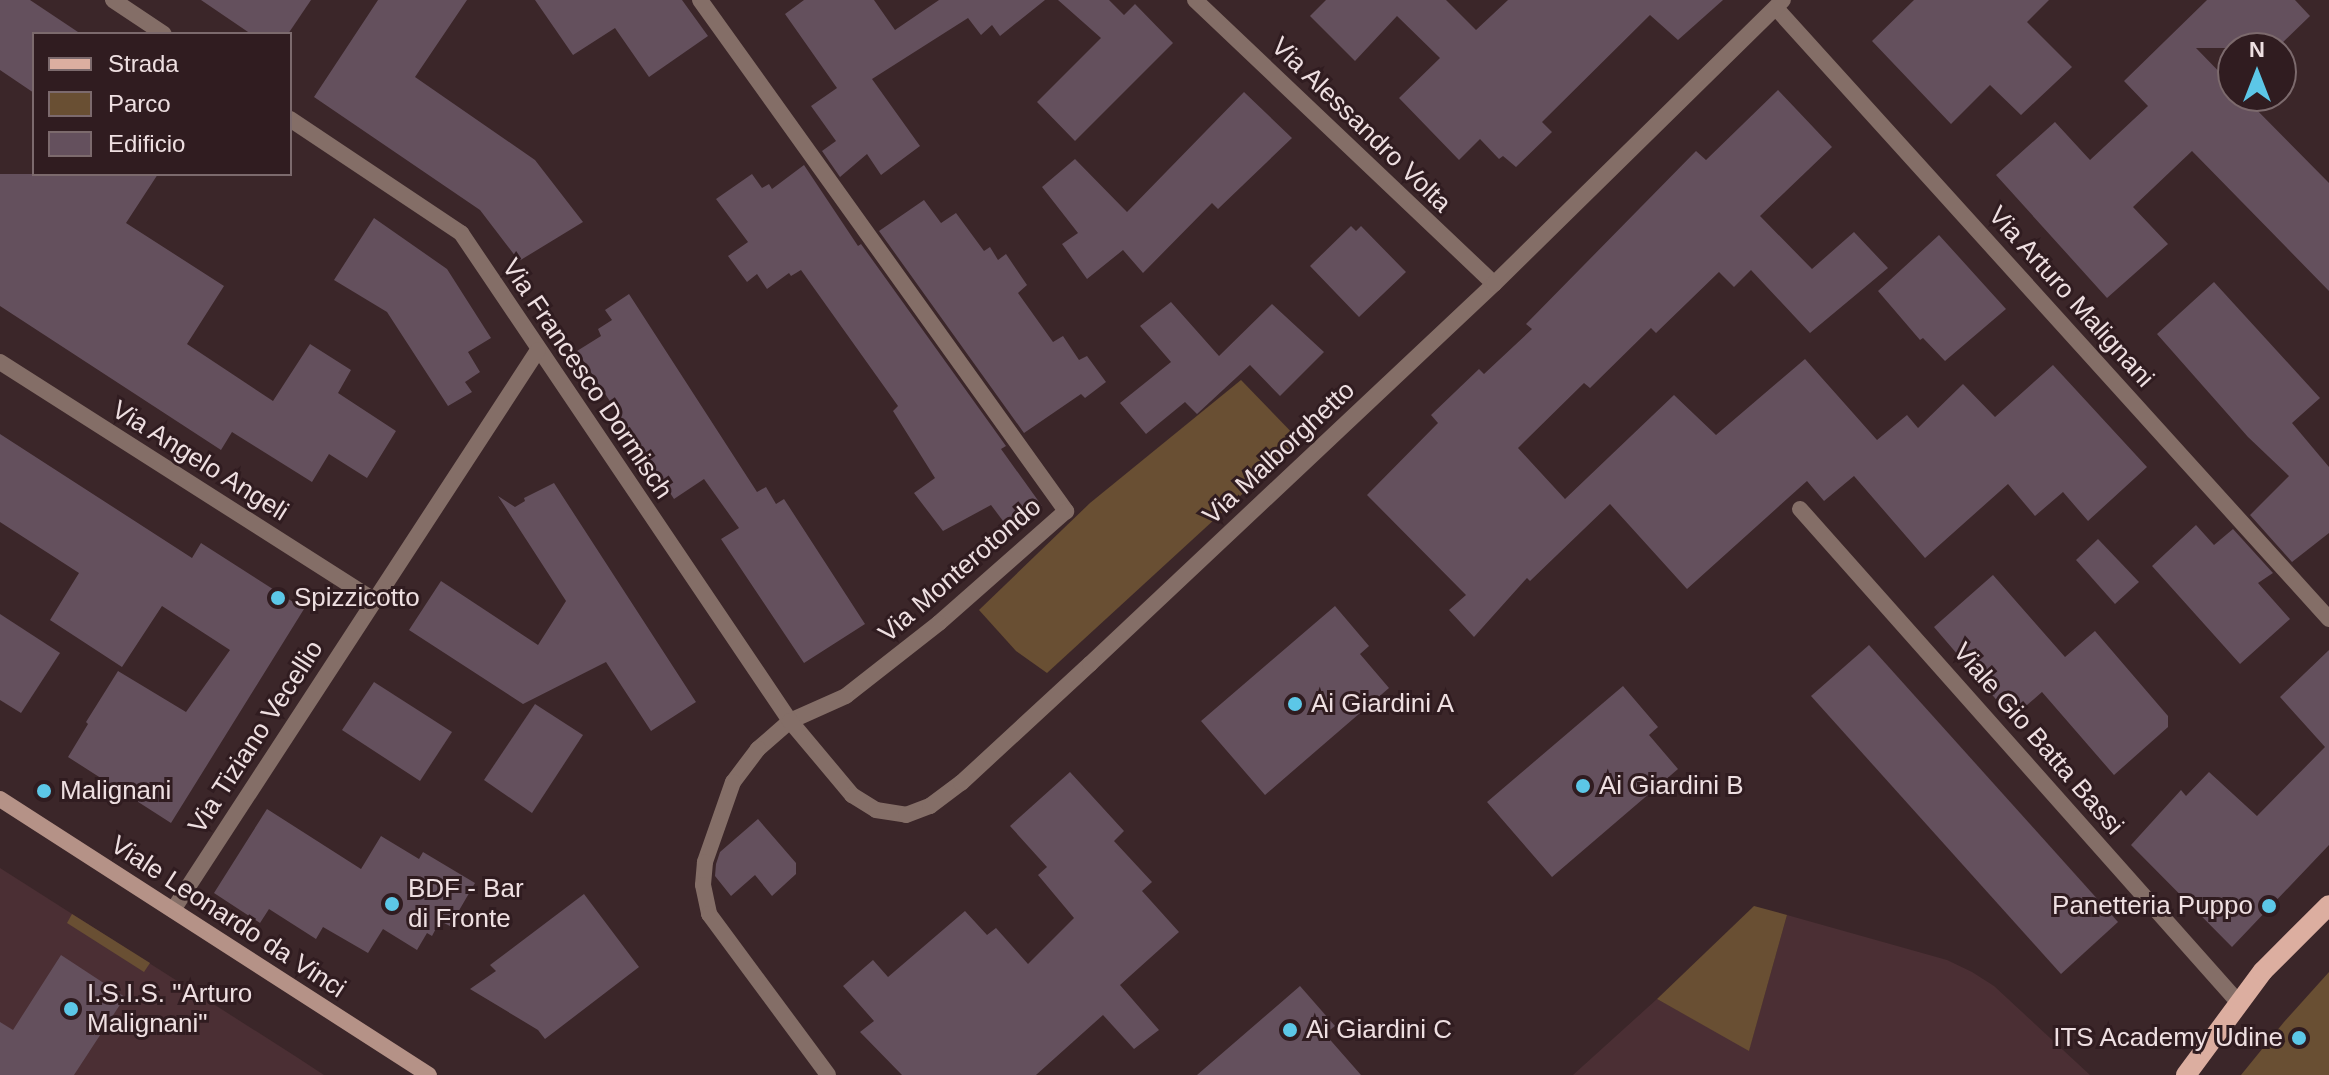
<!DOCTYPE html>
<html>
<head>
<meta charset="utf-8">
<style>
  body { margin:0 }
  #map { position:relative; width:2329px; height:1075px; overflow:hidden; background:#3b2629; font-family:Arial,sans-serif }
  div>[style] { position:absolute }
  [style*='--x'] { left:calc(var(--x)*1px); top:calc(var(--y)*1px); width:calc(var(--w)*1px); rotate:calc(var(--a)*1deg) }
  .built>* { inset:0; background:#4b2f34 }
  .green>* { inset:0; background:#694f33 }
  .building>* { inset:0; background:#64505d }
  .minor>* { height:16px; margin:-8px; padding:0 8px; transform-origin:8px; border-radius:8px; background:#846e67 }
  .secondary>* { height:16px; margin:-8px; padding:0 8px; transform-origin:8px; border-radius:8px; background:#b59287 }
  .primary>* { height:20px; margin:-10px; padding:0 10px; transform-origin:10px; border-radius:10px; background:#dcaea0 }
  .dots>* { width:22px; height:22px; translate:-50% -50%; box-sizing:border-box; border:4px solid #301c20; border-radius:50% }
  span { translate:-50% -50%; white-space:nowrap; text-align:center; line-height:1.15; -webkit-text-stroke:6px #301c20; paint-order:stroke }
  .street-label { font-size:26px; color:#eedfe1 }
  .poi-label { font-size:26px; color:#eedfe1 }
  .left { translate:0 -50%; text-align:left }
  .right { translate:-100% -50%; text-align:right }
  .legend { position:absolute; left:32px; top:32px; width:260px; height:144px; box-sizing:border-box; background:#301c20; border:2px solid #7c6a6d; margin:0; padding:10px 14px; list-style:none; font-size:24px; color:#eedfe1 }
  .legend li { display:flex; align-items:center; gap:16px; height:40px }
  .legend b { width:40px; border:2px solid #7c6a6d }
  .north { position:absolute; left:2217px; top:32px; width:80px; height:80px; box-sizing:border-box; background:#301c20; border:2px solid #7c6a6d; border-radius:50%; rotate:0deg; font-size:22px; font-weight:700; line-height:32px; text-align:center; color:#eedfe1 }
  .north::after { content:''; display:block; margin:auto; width:28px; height:36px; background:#5cc7e7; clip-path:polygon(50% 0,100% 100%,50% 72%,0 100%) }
</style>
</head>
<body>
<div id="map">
  <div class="built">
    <div style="clip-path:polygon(0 868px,295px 1056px,324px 1075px,0 1075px)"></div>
    <div style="clip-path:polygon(1787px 915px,1947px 960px,1972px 972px,1994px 986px,2090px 1075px,1573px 1075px,1657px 999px,1749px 1050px)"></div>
  </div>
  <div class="green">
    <div style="clip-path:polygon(1241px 380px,1300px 441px,1047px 673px,1016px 651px,979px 610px,1090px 503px)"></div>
    <div style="clip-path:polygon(1754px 906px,1787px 915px,1749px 1051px,1657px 999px)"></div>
    <div style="clip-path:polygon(72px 914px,150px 963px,144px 972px,67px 923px)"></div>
    <div style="clip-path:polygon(2329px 972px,2329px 1075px,2241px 1075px,2284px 1022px)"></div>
  </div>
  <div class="building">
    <div style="clip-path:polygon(0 0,30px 0,81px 34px,34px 34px,34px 93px,0 70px)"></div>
    <div style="clip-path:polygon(201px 0,311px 0,288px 34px,251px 34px)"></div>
    <div style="clip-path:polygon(378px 0,467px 0,415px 77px,535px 160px,583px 222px,519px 261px,480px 210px,314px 97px)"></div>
    <div style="clip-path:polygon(535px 0,682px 0,708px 36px,649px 77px,615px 28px,573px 55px)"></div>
    <div style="clip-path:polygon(804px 0,874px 0,895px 30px,939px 0,1045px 0,1000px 36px,992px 25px,981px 35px,968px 18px,872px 79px,920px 146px,881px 175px,867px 154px,840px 177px,822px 151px,836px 141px,811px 106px,837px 88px,785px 14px)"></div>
    <div style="clip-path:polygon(1058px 0,1109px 0,1124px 15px,1135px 4px,1173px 43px,1075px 141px,1037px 102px,1101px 38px)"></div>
    <div style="clip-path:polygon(1326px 0,1446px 0,1476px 30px,1508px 0,1723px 0,1678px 40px,1650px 15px,1542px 122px,1552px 132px,1516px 167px,1503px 156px,1499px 159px,1480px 139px,1459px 160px,1399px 98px,1440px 58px,1397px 16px,1355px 61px,1310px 16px)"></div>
    <div style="clip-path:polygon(1914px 0,2049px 0,2027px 22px,2072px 67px,2021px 115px,1990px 85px,1951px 124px,1872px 41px)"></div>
    <div style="clip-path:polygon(2207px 0,2295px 0,2310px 16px,2277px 48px,2196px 48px,2233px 86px,2233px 96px,2243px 96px,2329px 183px,2329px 291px,2192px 151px,2133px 207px,2168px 244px,2107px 298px,1996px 175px,2055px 122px,2090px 160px,2148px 106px,2124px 81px)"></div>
    <div style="clip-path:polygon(1778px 90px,1832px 147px,1760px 216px,1812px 269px,1854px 232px,1888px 268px,1810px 333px,1751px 270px,1734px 287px,1719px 272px,1656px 333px,1651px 328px,1590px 388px,1584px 383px,1518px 448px,1565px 499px,1674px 395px,1716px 435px,1805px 359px,1877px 440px,1907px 415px,1918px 428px,1963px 384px,1995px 417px,2053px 365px,2147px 467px,2088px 521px,2063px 492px,2035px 516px,2008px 484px,1925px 558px,1854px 476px,1824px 501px,1807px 481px,1687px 589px,1610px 504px,1530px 581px,1527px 578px,1474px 637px,1449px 610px,1466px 595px,1367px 495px,1438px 423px,1431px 415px,1479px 369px,1484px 374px,1532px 329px,1526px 324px,1696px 151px,1706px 160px)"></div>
    <div style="clip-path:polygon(1244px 92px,1292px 138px,1218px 209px,1212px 203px,1143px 273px,1123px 250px,1087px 279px,1062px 244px,1078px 233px,1042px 187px,1075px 159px,1127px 212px)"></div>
    <div style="clip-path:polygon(804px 165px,858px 246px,861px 244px,1006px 446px,1001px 449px,1042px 506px,1009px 529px,991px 505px,943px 531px,914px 493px,935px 478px,893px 411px,898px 406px,801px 270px,791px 276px,789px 273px,767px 289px,757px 274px,747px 282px,728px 256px,748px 242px,716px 199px,752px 174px,762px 188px,769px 184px,772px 189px)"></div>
    <div style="clip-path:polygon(0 174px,158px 174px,126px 223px,224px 286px,187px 344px,273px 401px,310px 344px,351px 370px,338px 393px,396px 431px,367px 478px,329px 454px,312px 482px,232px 432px,221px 450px,0 306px)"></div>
    <div style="clip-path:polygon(924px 200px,941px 223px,956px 213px,984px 251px,990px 247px,998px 260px,1006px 254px,1027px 285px,1018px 293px,1053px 342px,1063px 336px,1079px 360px,1087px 356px,1106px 382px,1085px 398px,1081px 394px,1024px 433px,879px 231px)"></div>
    <div style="clip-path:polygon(374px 218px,447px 269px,491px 338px,468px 352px,480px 372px,465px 382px,472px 392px,448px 406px,387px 312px,334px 280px)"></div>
    <div style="clip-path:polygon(1351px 226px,1356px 231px,1361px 226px,1406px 272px,1359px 317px,1310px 266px)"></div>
    <div style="clip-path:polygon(1939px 235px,2006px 309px,1945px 361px,1923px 338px,1920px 340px,1878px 291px)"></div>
    <div style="clip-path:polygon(2214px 282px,2320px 398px,2292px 423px,2329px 467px,2329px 533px,2292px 562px,2250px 515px,2289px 476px,2248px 437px,2157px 334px)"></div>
    <div style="clip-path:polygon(629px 294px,757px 492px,766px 487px,776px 504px,784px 499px,865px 624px,804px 663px,721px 539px,739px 528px,704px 479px,674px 499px,577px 351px,601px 336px,598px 329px,612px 320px,605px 310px)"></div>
    <div style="clip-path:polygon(1171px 302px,1219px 356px,1272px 304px,1324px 352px,1280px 396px,1250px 365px,1197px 414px,1185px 402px,1146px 434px,1120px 403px,1171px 362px,1140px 326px)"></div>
    <div style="clip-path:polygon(0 434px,192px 558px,201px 543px,304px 609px,171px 823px,68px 757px,88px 724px,86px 722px,118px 671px,186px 712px,230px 650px,162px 606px,122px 667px,50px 620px,79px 573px,0 522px)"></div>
    <div style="clip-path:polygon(554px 483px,696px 702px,651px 731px,606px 662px,523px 704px,409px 630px,441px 581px,538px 645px,566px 601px,498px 496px,515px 507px,525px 501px,524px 498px)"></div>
    <div style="clip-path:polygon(2196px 525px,2214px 545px,2233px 529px,2273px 573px,2258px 583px,2290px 619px,2240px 664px,2152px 566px)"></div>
    <div style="clip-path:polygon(2098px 539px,2139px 582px,2115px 604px,2076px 560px)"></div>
    <div style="clip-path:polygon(1993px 575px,2065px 657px,2095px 631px,2168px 716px,2168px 727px,2114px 775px,2042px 692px,2012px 718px,1934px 627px)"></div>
    <div style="clip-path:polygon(1335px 606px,1369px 646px,1360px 654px,1389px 688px,1265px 795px,1201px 721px)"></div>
    <div style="clip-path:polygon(0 614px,60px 653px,21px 713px,0 700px)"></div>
    <div style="clip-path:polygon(1869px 645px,2118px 922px,2061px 974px,1811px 696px)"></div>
    <div style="clip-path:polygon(2329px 650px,2329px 845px,2232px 947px,2131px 845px,2181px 790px,2186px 796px,2209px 772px,2257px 816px,2325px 747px,2280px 697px)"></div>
    <div style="clip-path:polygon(374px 682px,452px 732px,420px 781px,342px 730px)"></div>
    <div style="clip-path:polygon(1623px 686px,1658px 727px,1649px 735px,1678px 769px,1552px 877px,1487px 802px)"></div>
    <div style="clip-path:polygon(535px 704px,583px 735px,532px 813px,484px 780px)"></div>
    <div style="clip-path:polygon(1070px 772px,1124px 831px,1114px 841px,1152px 882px,1142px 891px,1179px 932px,1120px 985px,1159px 1030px,1134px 1049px,1103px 1015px,1036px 1075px,902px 1075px,860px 1032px,874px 1021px,843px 986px,873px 960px,888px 977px,965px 911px,987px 935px,996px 928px,1028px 964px,1074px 918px,1038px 875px,1047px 867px,1010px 826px)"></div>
    <div style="clip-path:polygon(267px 809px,361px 869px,381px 836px,419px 859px,423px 852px,475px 883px,450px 926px,440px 921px,432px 936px,427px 933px,417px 950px,383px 929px,368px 953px,323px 927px,316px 939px,269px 909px,260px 923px,214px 893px)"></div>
    <div style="clip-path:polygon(758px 819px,796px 863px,796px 874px,772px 896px,755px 875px,731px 896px,715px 876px,716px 864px,720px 852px)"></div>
    <div style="clip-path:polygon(584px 894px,639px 967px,545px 1039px,538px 1030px,470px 989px,496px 971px,490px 965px)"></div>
    <div style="clip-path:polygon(61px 955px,125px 997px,74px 1075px,0 1075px,0 1022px,13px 1030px)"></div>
    <div style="clip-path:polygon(1300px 986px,1335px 1026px,1325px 1034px,1361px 1075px,1197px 1075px)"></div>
  </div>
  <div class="minor">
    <div style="--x:113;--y:0;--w:61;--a:33.7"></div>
    <div style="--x:700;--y:0;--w:629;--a:54.39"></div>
    <div style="--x:1066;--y:511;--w:169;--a:138.6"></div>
    <div style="--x:939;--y:623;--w:118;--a:141.9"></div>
    <div style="--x:846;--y:696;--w:61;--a:155.9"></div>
    <div style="--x:790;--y:721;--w:43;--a:138.8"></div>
    <div style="--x:758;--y:749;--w:41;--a:127.1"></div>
    <div style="--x:733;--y:782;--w:85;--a:109.3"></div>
    <div style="--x:705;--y:862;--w:23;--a:95"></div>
    <div style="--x:703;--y:885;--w:30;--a:78"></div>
    <div style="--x:709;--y:914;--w:200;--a:53.5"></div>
    <div style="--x:1195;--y:0;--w:412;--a:43.5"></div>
    <div style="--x:1776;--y:8;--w:824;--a:47.85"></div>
    <div style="--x:290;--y:119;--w:206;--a:33.7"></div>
    <div style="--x:461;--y:233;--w:589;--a:56.01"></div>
    <div style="--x:790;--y:721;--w:97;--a:50"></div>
    <div style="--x:852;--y:795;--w:28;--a:32"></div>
    <div style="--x:876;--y:810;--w:30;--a:9"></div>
    <div style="--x:906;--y:815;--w:26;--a:-21"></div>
    <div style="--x:930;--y:806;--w:39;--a:-37"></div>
    <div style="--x:961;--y:783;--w:176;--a:-42.7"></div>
    <div style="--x:1090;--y:664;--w:555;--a:-43.25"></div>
    <div style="--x:1494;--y:284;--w:405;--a:-44.5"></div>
    <div style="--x:0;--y:362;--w:443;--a:32.5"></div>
    <div style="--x:1800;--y:509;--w:659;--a:48.38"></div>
    <div style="--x:173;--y:910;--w:668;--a:-56.9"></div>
  </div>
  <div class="secondary">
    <div style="--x:0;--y:799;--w:510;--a:32.76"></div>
  </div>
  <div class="primary">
    <div style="--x:2186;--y:1075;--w:129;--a:-53.5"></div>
    <div style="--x:2263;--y:971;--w:93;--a:-45"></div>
  </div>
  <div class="dots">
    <div style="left:278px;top:598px;background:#5cc7e7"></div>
    <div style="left:1295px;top:704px;background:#5cc7e7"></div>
    <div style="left:1583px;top:786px;background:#5cc7e7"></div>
    <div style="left:44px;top:791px;background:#5cc7e7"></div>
    <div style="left:392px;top:904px;background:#5cc7e7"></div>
    <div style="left:2269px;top:906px;background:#5cc7e7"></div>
    <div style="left:71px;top:1009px;background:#5cc7e7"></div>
    <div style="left:1290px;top:1030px;background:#5cc7e7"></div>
    <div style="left:2299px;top:1038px;background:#5cc7e7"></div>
  </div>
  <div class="street-label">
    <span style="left:1361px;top:125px;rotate:44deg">Via Alessandro Volta</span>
    <span style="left:2071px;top:297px;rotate:48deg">Via Arturo Malignani</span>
    <span style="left:587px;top:379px;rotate:56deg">Via Francesco Dormisch</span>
    <span style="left:1279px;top:453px;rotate:-43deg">Via Malborghetto</span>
    <span style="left:200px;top:461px;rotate:32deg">Via Angelo Angeli</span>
    <span style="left:960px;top:570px;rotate:-41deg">Via Monterotondo</span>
    <span style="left:256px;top:737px;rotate:-57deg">Via Tiziano Vecellio</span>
    <span style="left:2038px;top:739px;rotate:49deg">Viale Gio Batta Bassi</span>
    <span style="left:228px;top:917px;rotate:33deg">Viale Leonardo da Vinci</span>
  </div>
  <div class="poi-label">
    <span class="left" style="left:294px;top:598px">Spizzicotto</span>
    <span class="left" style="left:1311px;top:704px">Ai Giardini A</span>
    <span class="left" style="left:1599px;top:786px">Ai Giardini B</span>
    <span class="left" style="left:60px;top:791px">Malignani</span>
    <span class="left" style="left:408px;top:904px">BDF - Bar<br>di Fronte</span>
    <span class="right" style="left:2253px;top:906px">Panetteria Puppo</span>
    <span class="left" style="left:87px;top:1009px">I.S.I.S. "Arturo<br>Malignani"</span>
    <span class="left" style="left:1306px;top:1030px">Ai Giardini C</span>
    <span class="right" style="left:2283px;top:1038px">ITS Academy Udine</span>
  </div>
  <ul class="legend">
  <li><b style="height:10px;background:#dcaea0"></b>Strada</li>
  <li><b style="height:22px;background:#694f33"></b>Parco</li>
  <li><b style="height:22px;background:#64505d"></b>Edificio</li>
  </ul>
  <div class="north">N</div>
</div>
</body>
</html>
